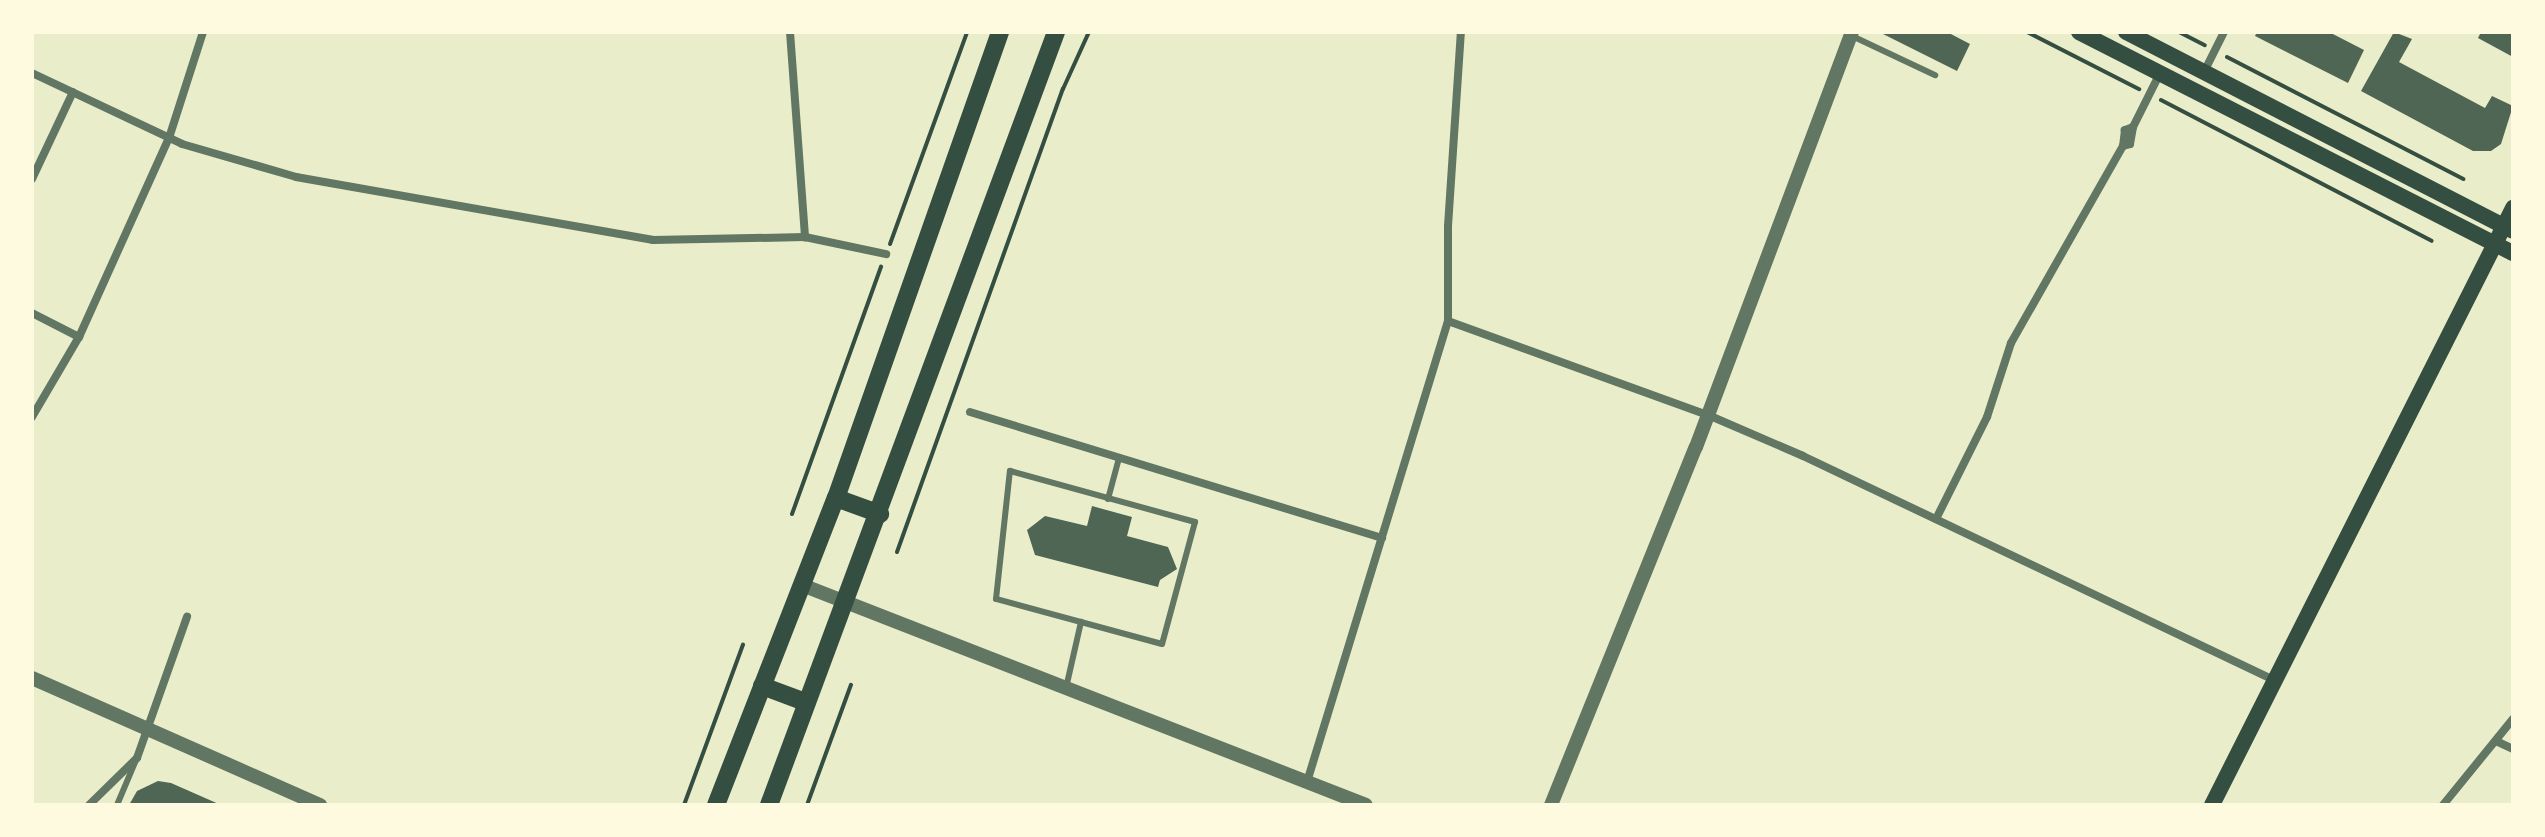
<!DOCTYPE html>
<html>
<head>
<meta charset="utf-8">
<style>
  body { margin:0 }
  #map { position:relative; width:2545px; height:837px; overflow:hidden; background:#e9edc9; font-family:"PT Sans Narrow",sans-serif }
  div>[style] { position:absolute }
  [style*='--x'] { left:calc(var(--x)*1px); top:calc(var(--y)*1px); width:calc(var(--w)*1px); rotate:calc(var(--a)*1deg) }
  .building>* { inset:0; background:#4f6655 }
  .path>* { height:4px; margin:-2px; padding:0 2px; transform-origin:2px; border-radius:2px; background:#344e41 }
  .service>* { height:6px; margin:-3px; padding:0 3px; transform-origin:3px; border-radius:3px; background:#617663 }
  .minor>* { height:8px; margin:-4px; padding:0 4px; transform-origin:4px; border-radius:4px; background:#617663 }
  .tertiary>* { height:14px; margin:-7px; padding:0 7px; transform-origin:7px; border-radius:7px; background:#617663 }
  .secondary>* { height:16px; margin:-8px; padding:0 8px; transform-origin:8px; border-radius:8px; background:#344e41 }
  .primary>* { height:18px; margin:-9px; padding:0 9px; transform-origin:9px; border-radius:9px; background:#344e41 }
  span { translate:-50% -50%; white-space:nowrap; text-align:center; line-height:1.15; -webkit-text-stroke:8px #fefae0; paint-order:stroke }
  .frame { position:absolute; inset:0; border:34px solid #fefae0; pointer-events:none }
</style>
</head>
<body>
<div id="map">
  <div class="building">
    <div style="clip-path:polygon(1879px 32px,1947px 32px,1970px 44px,1957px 71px)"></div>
    <div style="clip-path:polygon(2257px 32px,2329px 32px,2364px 50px,2348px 83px,2255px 36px)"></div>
    <div style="clip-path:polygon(2394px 32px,2412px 39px,2399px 62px,2485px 108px,2492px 96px,2513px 106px,2501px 144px,2491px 151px,2473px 151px,2361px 91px)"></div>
    <div style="clip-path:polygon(2481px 32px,2513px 32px,2513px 57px,2478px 38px)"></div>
    <div style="clip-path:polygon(1092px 506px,1132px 517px,1127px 536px,1168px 547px,1177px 569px,1160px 580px,1158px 587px,1035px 555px,1027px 530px,1045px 516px,1087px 526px)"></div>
    <div style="clip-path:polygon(158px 781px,171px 783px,221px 805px,129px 805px,137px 791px)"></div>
  </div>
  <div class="path">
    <div style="--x:2027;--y:32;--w:126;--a:27"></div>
    <div style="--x:2179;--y:32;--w:29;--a:27"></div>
    <div style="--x:2227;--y:57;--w:266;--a:27.3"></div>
    <div style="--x:2161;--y:100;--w:305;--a:27.5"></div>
    <div style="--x:890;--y:244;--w:226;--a:-70"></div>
    <div style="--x:792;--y:514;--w:263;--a:-70.2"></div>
    <div style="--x:897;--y:552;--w:492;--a:-70.3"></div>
    <div style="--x:1063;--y:89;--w:63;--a:-65.5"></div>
    <div style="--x:684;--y:805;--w:171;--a:-69.8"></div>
    <div style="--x:807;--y:805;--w:128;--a:-69.9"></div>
  </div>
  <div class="service">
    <div style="--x:1852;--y:36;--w:92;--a:25.2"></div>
    <div style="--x:1010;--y:471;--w:192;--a:15.4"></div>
    <div style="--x:1195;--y:522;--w:126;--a:105.1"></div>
    <div style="--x:1162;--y:644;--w:172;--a:-164.8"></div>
    <div style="--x:996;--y:599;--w:129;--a:-83.8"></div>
    <div style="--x:1108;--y:499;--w:42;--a:-75"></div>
    <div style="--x:1066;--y:688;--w:68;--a:-77.2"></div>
    <div style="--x:117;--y:805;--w:49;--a:-67.1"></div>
  </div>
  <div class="minor">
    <div style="--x:790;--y:32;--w:206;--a:85.8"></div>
    <div style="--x:2204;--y:72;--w:45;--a:-63.4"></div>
    <div style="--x:32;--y:73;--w:166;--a:25.3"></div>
    <div style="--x:182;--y:144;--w:119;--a:16.1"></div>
    <div style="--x:296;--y:177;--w:363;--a:10"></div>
    <div style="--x:653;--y:240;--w:152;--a:-1.1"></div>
    <div style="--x:805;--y:237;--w:83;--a:11.9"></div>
    <div style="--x:2133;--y:127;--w:60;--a:-63.4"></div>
    <div style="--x:32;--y:179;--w:96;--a:-64.8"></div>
    <div style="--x:32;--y:313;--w:53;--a:27.1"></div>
    <div style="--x:1448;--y:321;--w:276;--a:19.9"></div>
    <div style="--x:1708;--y:415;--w:103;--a:23.3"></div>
    <div style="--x:1803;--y:456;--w:524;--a:25.44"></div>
    <div style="--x:970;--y:412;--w:431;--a:17"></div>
    <div style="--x:32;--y:417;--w:93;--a:-59.6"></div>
    <div style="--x:79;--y:337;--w:218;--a:-65.7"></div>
    <div style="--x:169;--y:138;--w:111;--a:-72.2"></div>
    <div style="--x:1936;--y:519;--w:114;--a:-63.4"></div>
    <div style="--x:1987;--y:417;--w:78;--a:-72"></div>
    <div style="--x:2011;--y:343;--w:227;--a:-60.4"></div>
    <div style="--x:2123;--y:146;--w:7;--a:-16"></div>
    <div style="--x:2130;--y:144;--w:17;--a:-80"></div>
    <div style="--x:2133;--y:127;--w:9;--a:159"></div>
    <div style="--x:2125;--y:130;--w:16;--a:97"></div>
    <div style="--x:2496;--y:741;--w:19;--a:25"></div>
    <div style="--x:1307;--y:782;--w:482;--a:-73"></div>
    <div style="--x:1448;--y:321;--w:95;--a:-90"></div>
    <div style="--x:1448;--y:226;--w:194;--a:-86.2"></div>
    <div style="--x:89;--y:805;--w:67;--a:-44.4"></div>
    <div style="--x:137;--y:758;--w:150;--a:-70.5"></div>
    <div style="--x:2443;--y:805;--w:111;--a:-50.9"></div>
  </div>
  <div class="tertiary">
    <div style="--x:802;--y:585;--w:605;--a:21.31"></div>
    <div style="--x:32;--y:678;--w:315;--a:23.8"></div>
    <div style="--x:1551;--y:805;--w:386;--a:-68"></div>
    <div style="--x:1696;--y:447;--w:443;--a:-69.4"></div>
  </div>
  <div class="secondary">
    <div style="--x:2079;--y:32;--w:487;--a:27"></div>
    <div style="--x:2126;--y:32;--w:434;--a:27.2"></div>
    <div style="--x:2212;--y:805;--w:669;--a:-63.24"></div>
  </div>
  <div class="primary">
    <div style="--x:836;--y:498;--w:47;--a:20"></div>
    <div style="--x:762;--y:686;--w:46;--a:20.4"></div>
    <div style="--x:716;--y:805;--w:330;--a:-68.7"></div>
    <div style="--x:836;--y:498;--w:494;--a:-70.6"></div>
    <div style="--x:769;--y:805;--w:825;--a:-69.63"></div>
  </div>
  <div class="frame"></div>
</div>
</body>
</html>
